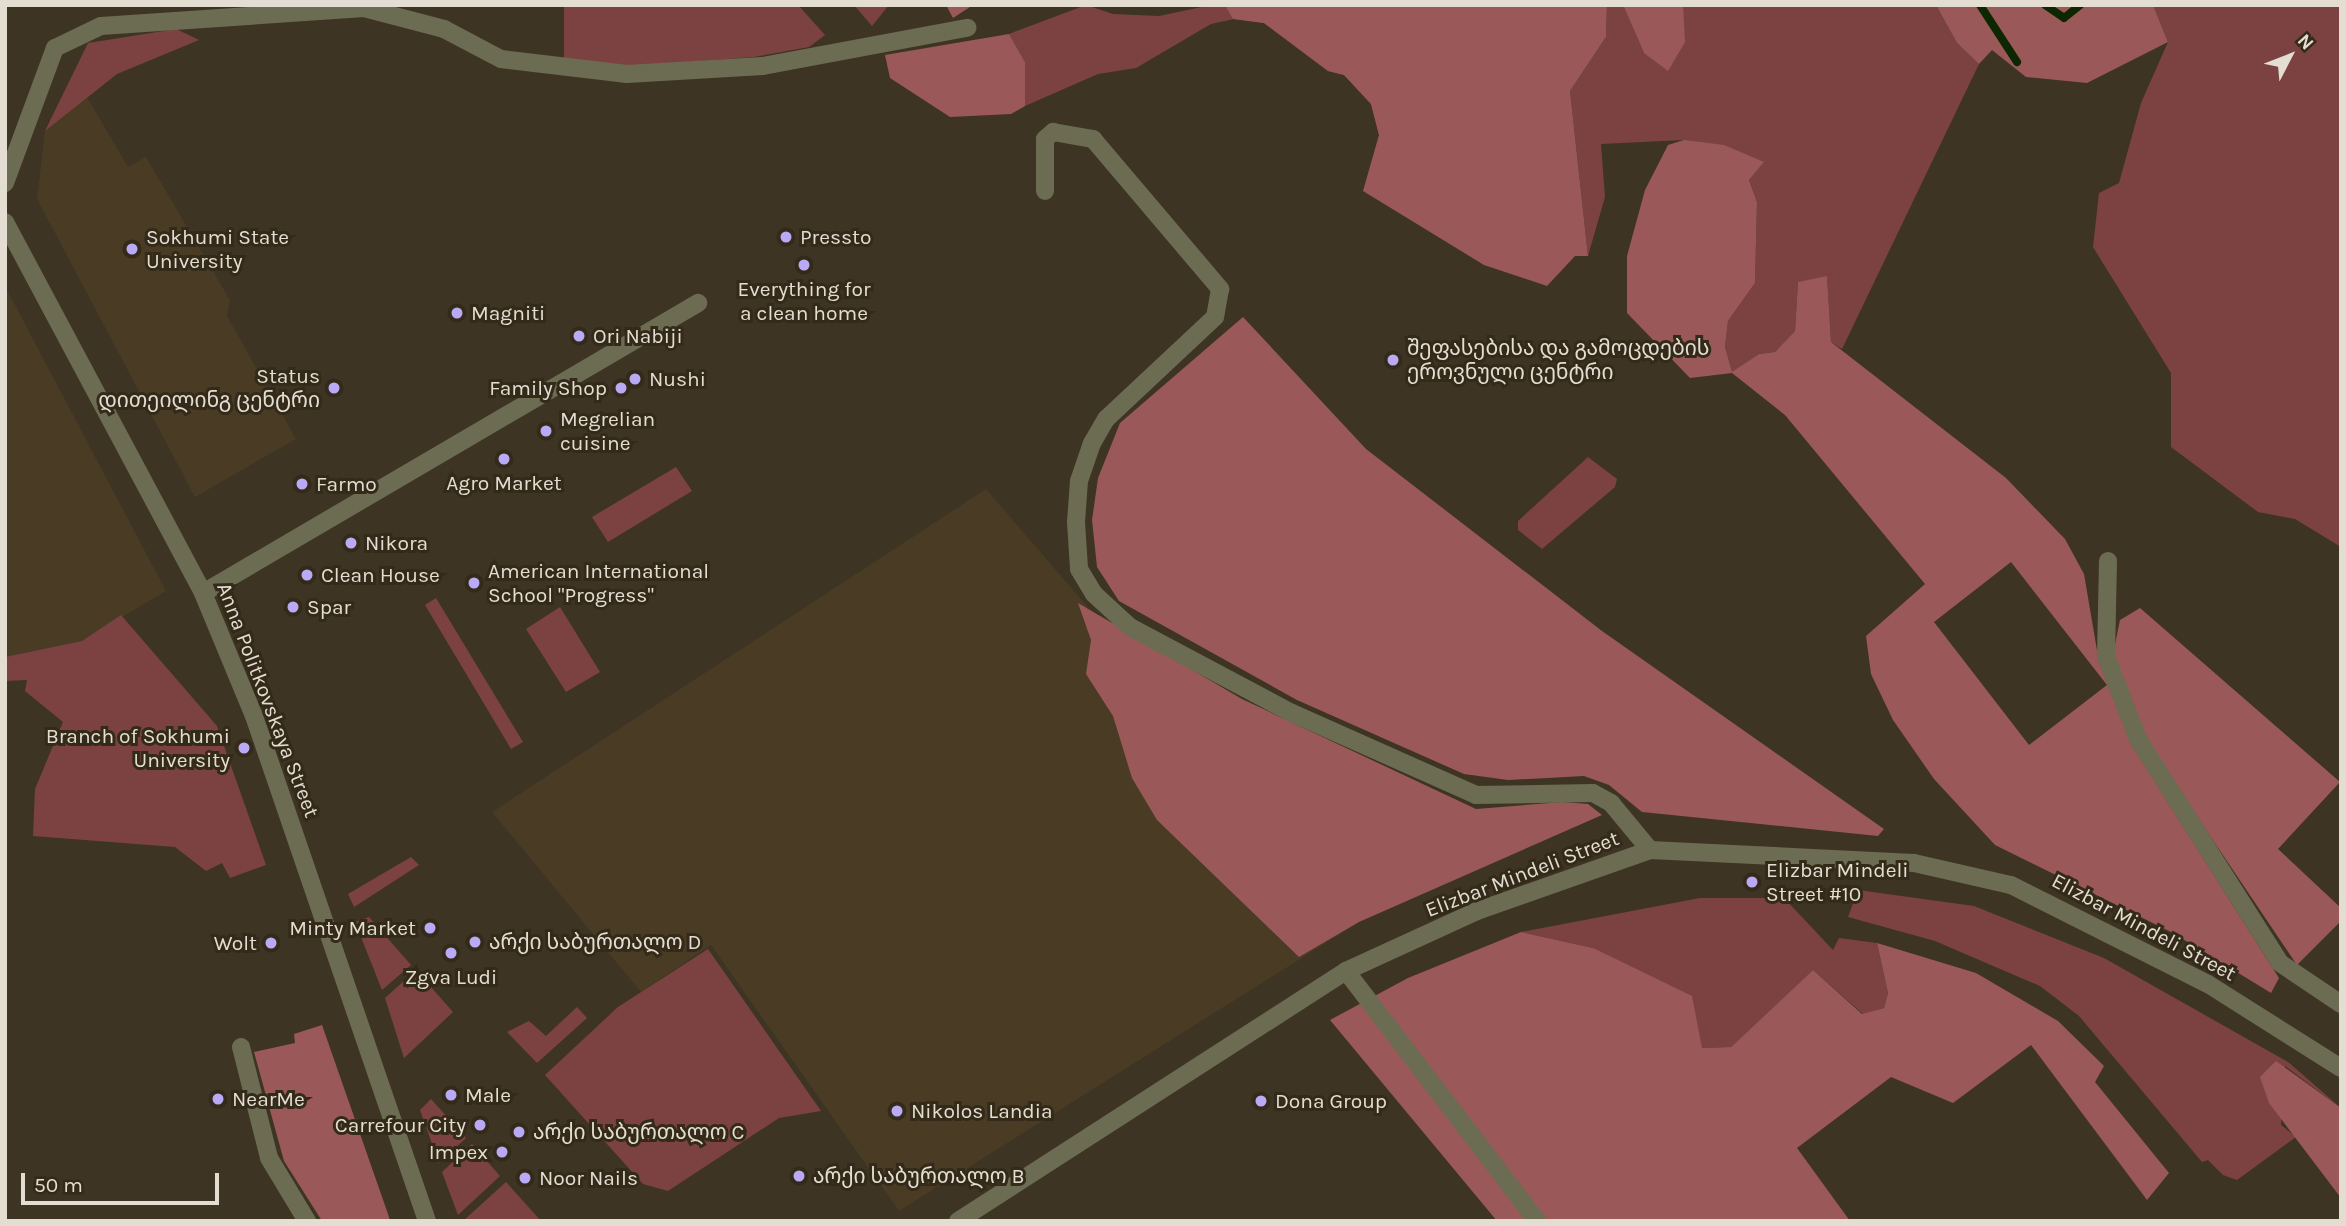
<!DOCTYPE html>
<html>
<head>
<meta charset="utf-8">
<style>
  body { margin:0 }
  #map { position:relative; width:2346px; height:1226px; overflow:hidden; background:#3e3423; font-family:Karla,"Noto Sans Georgian",sans-serif }
  div>[style] { position:absolute }
  [style*='--x'] { left:calc(var(--x)*1px); top:calc(var(--y)*1px); width:calc(var(--w)*1px); rotate:calc(var(--a)*1deg) }
  .built>* { inset:0; background:#493b24 }
  .green>* { inset:0; background:#7c4242 }
  .forest>* { inset:0; background:#9a5958 }
  .stream>* { height:8px; margin:-4px; padding:0 4px; transform-origin:4px; border-radius:4px; background:#0d2702 }
  .minor>* { height:18px; margin:-9px; padding:0 9px; transform-origin:9px; border-radius:9px; background:#6c6c52 }
  .dots>* { width:19px; height:19px; translate:-50% -50%; box-sizing:border-box; border:4px solid #342a19; border-radius:50% }
  span { translate:-50% -50%; white-space:nowrap; text-align:center; line-height:1.15; -webkit-text-stroke:6px #342a19; paint-order:stroke }
  .poi-label { font-size:21px; color:#e3ddd2 }
  .left { translate:0 -50%; text-align:left }
  .right { translate:-100% -50%; text-align:right }
  .street-label { font-size:21px; color:#e3ddd2 }
  .frame { position:absolute; inset:0; border:7px solid #e3ddd2; pointer-events:none }
  .north { position:absolute; left:2255px; top:21px; width:70px; height:70px; -webkit-text-stroke:5px #342a19; paint-order:stroke; rotate:48deg; font-size:19px; font-weight:700; line-height:28px; text-align:center; color:#e3ddd2 }
  .north::after { content:''; display:block; margin:auto; width:24px; height:32px; background:#e3ddd2; clip-path:polygon(50% 0,100% 100%,50% 72%,0 100%) }
  .scale { position:absolute; left:21px; top:1173px; width:198px; height:32px; box-sizing:border-box; border:4px solid #e3ddd2; border-top:0; padding-left:9px; font-size:21px; line-height:24px; white-space:nowrap; color:#e3ddd2; -webkit-text-stroke:5px #342a19; paint-order:stroke }
</style>
</head>
<body>
<div id="map">
  <div class="built">
    <div style="clip-path:polygon(87px 97px,128px 167px,146px 157px,230px 300px,227px 316px,296px 439px,195px 497px,37px 199px,45px 131px)"></div>
    <div style="clip-path:polygon(5px 286px,166px 591px,82px 641px,5px 657px)"></div>
    <div style="clip-path:polygon(986px 489px,1359px 922px,899px 1211px,711px 945px,641px 992px,492px 812px)"></div>
  </div>
  <div class="green">
    <div style="clip-path:polygon(564px 5px,798px 5px,825px 35px,809px 47px,754px 57px,619px 67px,564px 61px)"></div>
    <div style="clip-path:polygon(854px 5px,889px 5px,872px 26px)"></div>
    <div style="clip-path:polygon(1086px 5px,1113px 14px,1159px 16px,1211px 5px,1400px 5px,1379px 135px,1371px 104px,1344px 75px,1328px 71px,1264px 23px,1234px 19px,1211px 24px,1136px 68px,1098px 74px,1025px 106px,1025px 62px,1009px 34px)"></div>
    <div style="clip-path:polygon(1607px 5px,1623px 5px,1644px 53px,1683px 5px,1936px 5px,1957px 43px,1979px 64px,1842px 349px,1831px 342px,1827px 277px,1798px 282px,1795px 331px,1775px 352px,1759px 354px,1732px 373px,1725px 347px,1728px 321px,1755px 283px,1757px 202px,1749px 180px,1763px 163px,1684px 140px,1601px 144px,1605px 197px,1588px 256px,1570px 91px,1606px 37px)"></div>
    <div style="clip-path:polygon(2153px 5px,2341px 5px,2341px 547px,2295px 519px,2258px 512px,2171px 447px,2171px 373px,2093px 247px,2099px 193px,2119px 183px,2141px 103px,2168px 42px)"></div>
    <div style="clip-path:polygon(176px 29px,199px 40px,117px 74px,45px 131px,88px 43px)"></div>
    <div style="clip-path:polygon(1588px 457px,1617px 479px,1615px 487px,1542px 549px,1518px 530px,1518px 521px)"></div>
    <div style="clip-path:polygon(676px 467px,692px 491px,608px 542px,592px 517px)"></div>
    <div style="clip-path:polygon(436px 598px,523px 742px,511px 749px,425px 605px)"></div>
    <div style="clip-path:polygon(560px 607px,600px 672px,566px 692px,526px 629px)"></div>
    <div style="clip-path:polygon(121px 615px,217px 726px,266px 865px,230px 878px,222px 863px,206px 871px,175px 847px,33px 836px,35px 789px,63px 722px,25px 691px,27px 680px,5px 681px,5px 657px,82px 641px)"></div>
    <div style="clip-path:polygon(411px 857px,419px 865px,354px 907px,348px 894px)"></div>
    <div style="clip-path:polygon(1858px 890px,1974px 906px,2104px 958px,2288px 1062px,2341px 1108px,2285px 1066px,2281px 1125px,2296px 1137px,2237px 1180px,2223px 1175px,2208px 1160px,2202px 1162px,2079px 1016px,2040px 986px,1935px 941px,1848px 917px)"></div>
    <div style="clip-path:polygon(1700px 898px,1784px 898px,1833px 950px,1839px 938px,1877px 943px,1888px 993px,1884px 1008px,1863px 1014px,1813px 970px,1731px 1047px,1702px 1048px,1593px 948px,1521px 932px)"></div>
    <div style="clip-path:polygon(369px 917px,411px 965px,382px 990px,355px 922px)"></div>
    <div style="clip-path:polygon(708px 949px,821px 1111px,779px 1118px,668px 1191px,643px 1184px,545px 1075px,618px 1007px)"></div>
    <div style="clip-path:polygon(416px 970px,453px 1012px,404px 1058px,385px 998px)"></div>
    <div style="clip-path:polygon(577px 1007px,587px 1018px,537px 1063px,507px 1032px,529px 1021px,546px 1036px)"></div>
    <div style="clip-path:polygon(431px 1099px,466px 1138px,439px 1163px,420px 1110px)"></div>
    <div style="clip-path:polygon(472px 1144px,500px 1176px,458px 1215px,442px 1172px)"></div>
    <div style="clip-path:polygon(506px 1182px,541px 1221px,463px 1221px)"></div>
  </div>
  <div class="forest">
    <div style="clip-path:polygon(946px 5px,973px 5px,953px 18px)"></div>
    <div style="clip-path:polygon(1225px 5px,1607px 5px,1606px 37px,1570px 91px,1588px 256px,1575px 256px,1547px 286px,1484px 265px,1363px 191px,1379px 135px,1371px 104px,1344px 75px,1328px 71px,1264px 23px,1233px 19px)"></div>
    <div style="clip-path:polygon(1623px 5px,1683px 5px,1685px 42px,1668px 71px,1644px 53px)"></div>
    <div style="clip-path:polygon(1936px 5px,2153px 5px,2168px 42px,2087px 83px,2026px 77px,1992px 50px,1979px 64px,1957px 43px)"></div>
    <div style="clip-path:polygon(1009px 34px,1025px 62px,1025px 106px,1011px 114px,950px 117px,890px 78px,885px 55px)"></div>
    <div style="clip-path:polygon(evenodd,1684px 140px,1724px 145px,1764px 162px,1749px 180px,1757px 202px,1755px 283px,1728px 321px,1725px 347px,1732px 372px,1759px 354px,1775px 352px,1795px 331px,1798px 282px,1827px 276px,1831px 342px,2006px 478px,2065px 539px,2084px 574px,2099px 662px,2131px 744px,2279px 978px,2271px 993px,2173px 933px,1995px 845px,1934px 779px,1893px 720px,1871px 674px,1866px 636px,1925px 584px,1785px 415px,1732px 373px,1690px 378px,1627px 313px,1627px 256px,1645px 190px,1668px 145px,1684px 140px,2011px 562px,2107px 685px,2029px 745px,1934px 622px,2011px 562px)"></div>
    <div style="clip-path:polygon(1243px 317px,1366px 449px,1602px 631px,1884px 829px,1878px 836px,1642px 812px,1609px 785px,1584px 776px,1508px 780px,1464px 774px,1297px 700px,1119px 601px,1097px 567px,1092px 520px,1098px 478px,1120px 423px)"></div>
    <div style="clip-path:polygon(1078px 603px,1242px 699px,1476px 809px,1562px 802px,1588px 804px,1602px 815px,1359px 922px,1299px 957px,1157px 820px,1132px 778px,1113px 716px,1086px 674px,1091px 640px)"></div>
    <div style="clip-path:polygon(2140px 608px,2340px 782px,2278px 849px,2341px 908px,2341px 921px,2297px 965px,2142px 735px,2113px 654px,2120px 620px)"></div>
    <div style="clip-path:polygon(1521px 932px,1593px 948px,1692px 996px,1702px 1048px,1731px 1047px,1813px 970px,1862px 1014px,1884px 1008px,1888px 993px,1877px 943px,1976px 973px,2058px 1021px,2104px 1066px,2095px 1082px,2169px 1173px,2147px 1200px,2031px 1045px,1953px 1103px,1891px 1077px,1797px 1148px,1850px 1221px,1497px 1221px,1330px 1020px,1408px 978px)"></div>
    <div style="clip-path:polygon(322px 1025px,388px 1214px,390px 1221px,322px 1221px,284px 1161px,254px 1052px,295px 1043px,294px 1034px)"></div>
    <div style="clip-path:polygon(2276px 1061px,2341px 1108px,2341px 1198px,2269px 1103px,2260px 1077px)"></div>
  </div>
  <div class="stream">
    <div style="--x:1980;--y:5;--w:68;--a:57"></div>
    <div style="--x:2045;--y:5;--w:23;--a:34"></div>
    <div style="--x:2064;--y:18;--w:21;--a:-39"></div>
  </div>
  <div class="minor">
    <div style="--x:5;--y:183;--w:144;--a:-69.7"></div>
    <div style="--x:55;--y:48;--w:51;--a:-25.6"></div>
    <div style="--x:101;--y:26;--w:264;--a:-3.9"></div>
    <div style="--x:364;--y:8;--w:83;--a:14.7"></div>
    <div style="--x:444;--y:29;--w:64;--a:27.8"></div>
    <div style="--x:501;--y:59;--w:127;--a:6.8"></div>
    <div style="--x:627;--y:74;--w:136;--a:-3.4"></div>
    <div style="--x:763;--y:66;--w:208;--a:-10.6"></div>
    <div style="--x:1045;--y:191;--w:52;--a:-90"></div>
    <div style="--x:1045;--y:139;--w:11;--a:-41"></div>
    <div style="--x:1053;--y:132;--w:41;--a:9.9"></div>
    <div style="--x:1093;--y:139;--w:197;--a:49.7"></div>
    <div style="--x:1220;--y:289;--w:28;--a:100"></div>
    <div style="--x:1215;--y:317;--w:149;--a:136.9"></div>
    <div style="--x:1106;--y:419;--w:28;--a:120"></div>
    <div style="--x:1092;--y:443;--w:40;--a:108.9"></div>
    <div style="--x:1079;--y:481;--w:41;--a:94.2"></div>
    <div style="--x:1076;--y:522;--w:47;--a:86.3"></div>
    <div style="--x:1079;--y:569;--w:29;--a:59"></div>
    <div style="--x:1094;--y:594;--w:49;--a:42.5"></div>
    <div style="--x:1130;--y:627;--w:183;--a:28"></div>
    <div style="--x:1292;--y:713;--w:201;--a:24"></div>
    <div style="--x:1476;--y:795;--w:117;--a:-1"></div>
    <div style="--x:1593;--y:793;--w:21;--a:29"></div>
    <div style="--x:1611;--y:803;--w:61;--a:50.3"></div>
    <div style="--x:5;--y:222;--w:421;--a:61.9"></div>
    <div style="--x:203;--y:593;--w:133;--a:67.5"></div>
    <div style="--x:254;--y:716;--w:534;--a:71.09"></div>
    <div style="--x:2108;--y:561;--w:95;--a:91.2"></div>
    <div style="--x:2106;--y:656;--w:89;--a:68.9"></div>
    <div style="--x:2138;--y:739;--w:265;--a:57.6"></div>
    <div style="--x:2280;--y:963;--w:73;--a:33.9"></div>
    <div style="--x:203;--y:593;--w:574;--a:-30.36"></div>
    <div style="--x:1346;--y:971;--w:315;--a:52.6"></div>
    <div style="--x:241;--y:1047;--w:114;--a:75.8"></div>
    <div style="--x:269;--y:1158;--w:74;--a:58.9"></div>
    <div style="--x:958;--y:1221;--w:462;--a:-32.8"></div>
    <div style="--x:1346;--y:971;--w:144;--a:-24.6"></div>
    <div style="--x:1477;--y:911;--w:183;--a:-19.4"></div>
    <div style="--x:1650;--y:850;--w:264;--a:2.8"></div>
    <div style="--x:1914;--y:863;--w:99;--a:12.8"></div>
    <div style="--x:2011;--y:885;--w:220;--a:26.7"></div>
    <div style="--x:2208;--y:984;--w:157;--a:32.3"></div>
  </div>
  <div class="dots">
    <div style="left:786px;top:237px;background:#baaaf6"></div>
    <div style="left:132px;top:249px;background:#baaaf6"></div>
    <div style="left:804px;top:265px;background:#baaaf6"></div>
    <div style="left:457px;top:313px;background:#baaaf6"></div>
    <div style="left:579px;top:336px;background:#baaaf6"></div>
    <div style="left:1393px;top:360px;background:#baaaf6"></div>
    <div style="left:635px;top:379px;background:#baaaf6"></div>
    <div style="left:334px;top:388px;background:#baaaf6"></div>
    <div style="left:621px;top:388px;background:#baaaf6"></div>
    <div style="left:546px;top:431px;background:#baaaf6"></div>
    <div style="left:504px;top:459px;background:#baaaf6"></div>
    <div style="left:302px;top:484px;background:#baaaf6"></div>
    <div style="left:351px;top:543px;background:#baaaf6"></div>
    <div style="left:307px;top:575px;background:#baaaf6"></div>
    <div style="left:474px;top:583px;background:#baaaf6"></div>
    <div style="left:293px;top:607px;background:#baaaf6"></div>
    <div style="left:244px;top:748px;background:#baaaf6"></div>
    <div style="left:1752px;top:882px;background:#baaaf6"></div>
    <div style="left:430px;top:928px;background:#baaaf6"></div>
    <div style="left:475px;top:942px;background:#baaaf6"></div>
    <div style="left:271px;top:943px;background:#baaaf6"></div>
    <div style="left:451px;top:953px;background:#baaaf6"></div>
    <div style="left:451px;top:1095px;background:#baaaf6"></div>
    <div style="left:218px;top:1099px;background:#baaaf6"></div>
    <div style="left:1261px;top:1101px;background:#baaaf6"></div>
    <div style="left:897px;top:1111px;background:#baaaf6"></div>
    <div style="left:480px;top:1125px;background:#baaaf6"></div>
    <div style="left:519px;top:1132px;background:#baaaf6"></div>
    <div style="left:502px;top:1152px;background:#baaaf6"></div>
    <div style="left:799px;top:1176px;background:#baaaf6"></div>
    <div style="left:525px;top:1178px;background:#baaaf6"></div>
  </div>
  <div class="poi-label">
    <span class="left" style="left:146px;top:249px">Sokhumi State<br>University</span>
    <span class="left" style="left:800px;top:237px">Pressto</span>
    <span style="left:804px;top:301px">Everything for<br>a clean home</span>
    <span class="left" style="left:471px;top:313px">Magniti</span>
    <span class="left" style="left:593px;top:336px">Ori Nabiji</span>
    <span class="left" style="left:1407px;top:360px">შეფასებისა და გამოცდების<br>ეროვნული ცენტრი</span>
    <span class="right" style="left:320px;top:388px">Status<br>დითეილინგ ცენტრი</span>
    <span class="left" style="left:649px;top:379px">Nushi</span>
    <span class="right" style="left:607px;top:388px">Family Shop</span>
    <span class="left" style="left:560px;top:431px">Megrelian<br>cuisine</span>
    <span style="left:504px;top:483px">Agro Market</span>
    <span class="left" style="left:316px;top:484px">Farmo</span>
    <span class="left" style="left:365px;top:543px">Nikora</span>
    <span class="left" style="left:488px;top:583px">American International<br>School "Progress"</span>
    <span class="left" style="left:321px;top:575px">Clean House</span>
    <span class="left" style="left:307px;top:607px">Spar</span>
    <span class="right" style="left:230px;top:748px">Branch of Sokhumi<br>University</span>
    <span class="left" style="left:1766px;top:882px">Elizbar Mindeli<br>Street #10</span>
    <span class="right" style="left:416px;top:928px">Minty Market</span>
    <span class="left" style="left:489px;top:942px">არქი საბურთალო D</span>
    <span class="right" style="left:257px;top:943px">Wolt</span>
    <span style="left:451px;top:977px">Zgva Ludi</span>
    <span class="left" style="left:465px;top:1095px">Male</span>
    <span class="left" style="left:232px;top:1099px">NearMe</span>
    <span class="left" style="left:1275px;top:1101px">Dona Group</span>
    <span class="left" style="left:911px;top:1111px">Nikolos Landia</span>
    <span class="right" style="left:466px;top:1125px">Carrefour City</span>
    <span class="left" style="left:533px;top:1132px">არქი საბურთალო C</span>
    <span class="right" style="left:488px;top:1152px">Impex</span>
    <span class="left" style="left:813px;top:1176px">არქი საბურთალო B</span>
    <span class="left" style="left:539px;top:1178px">Noor Nails</span>
  </div>
  <div class="street-label">
    <span style="left:268px;top:700px;rotate:69deg">Anna Politkovskaya Street</span>
    <span style="left:1522px;top:874px;rotate:-21deg">Elizbar Mindeli Street</span>
    <span style="left:2144px;top:927px;rotate:28deg">Elizbar Mindeli Street</span>
  </div>
  <div class="frame"></div>
  <div class="north">N</div>
  <div class="scale">50 m</div>
</div>
</body>
</html>
